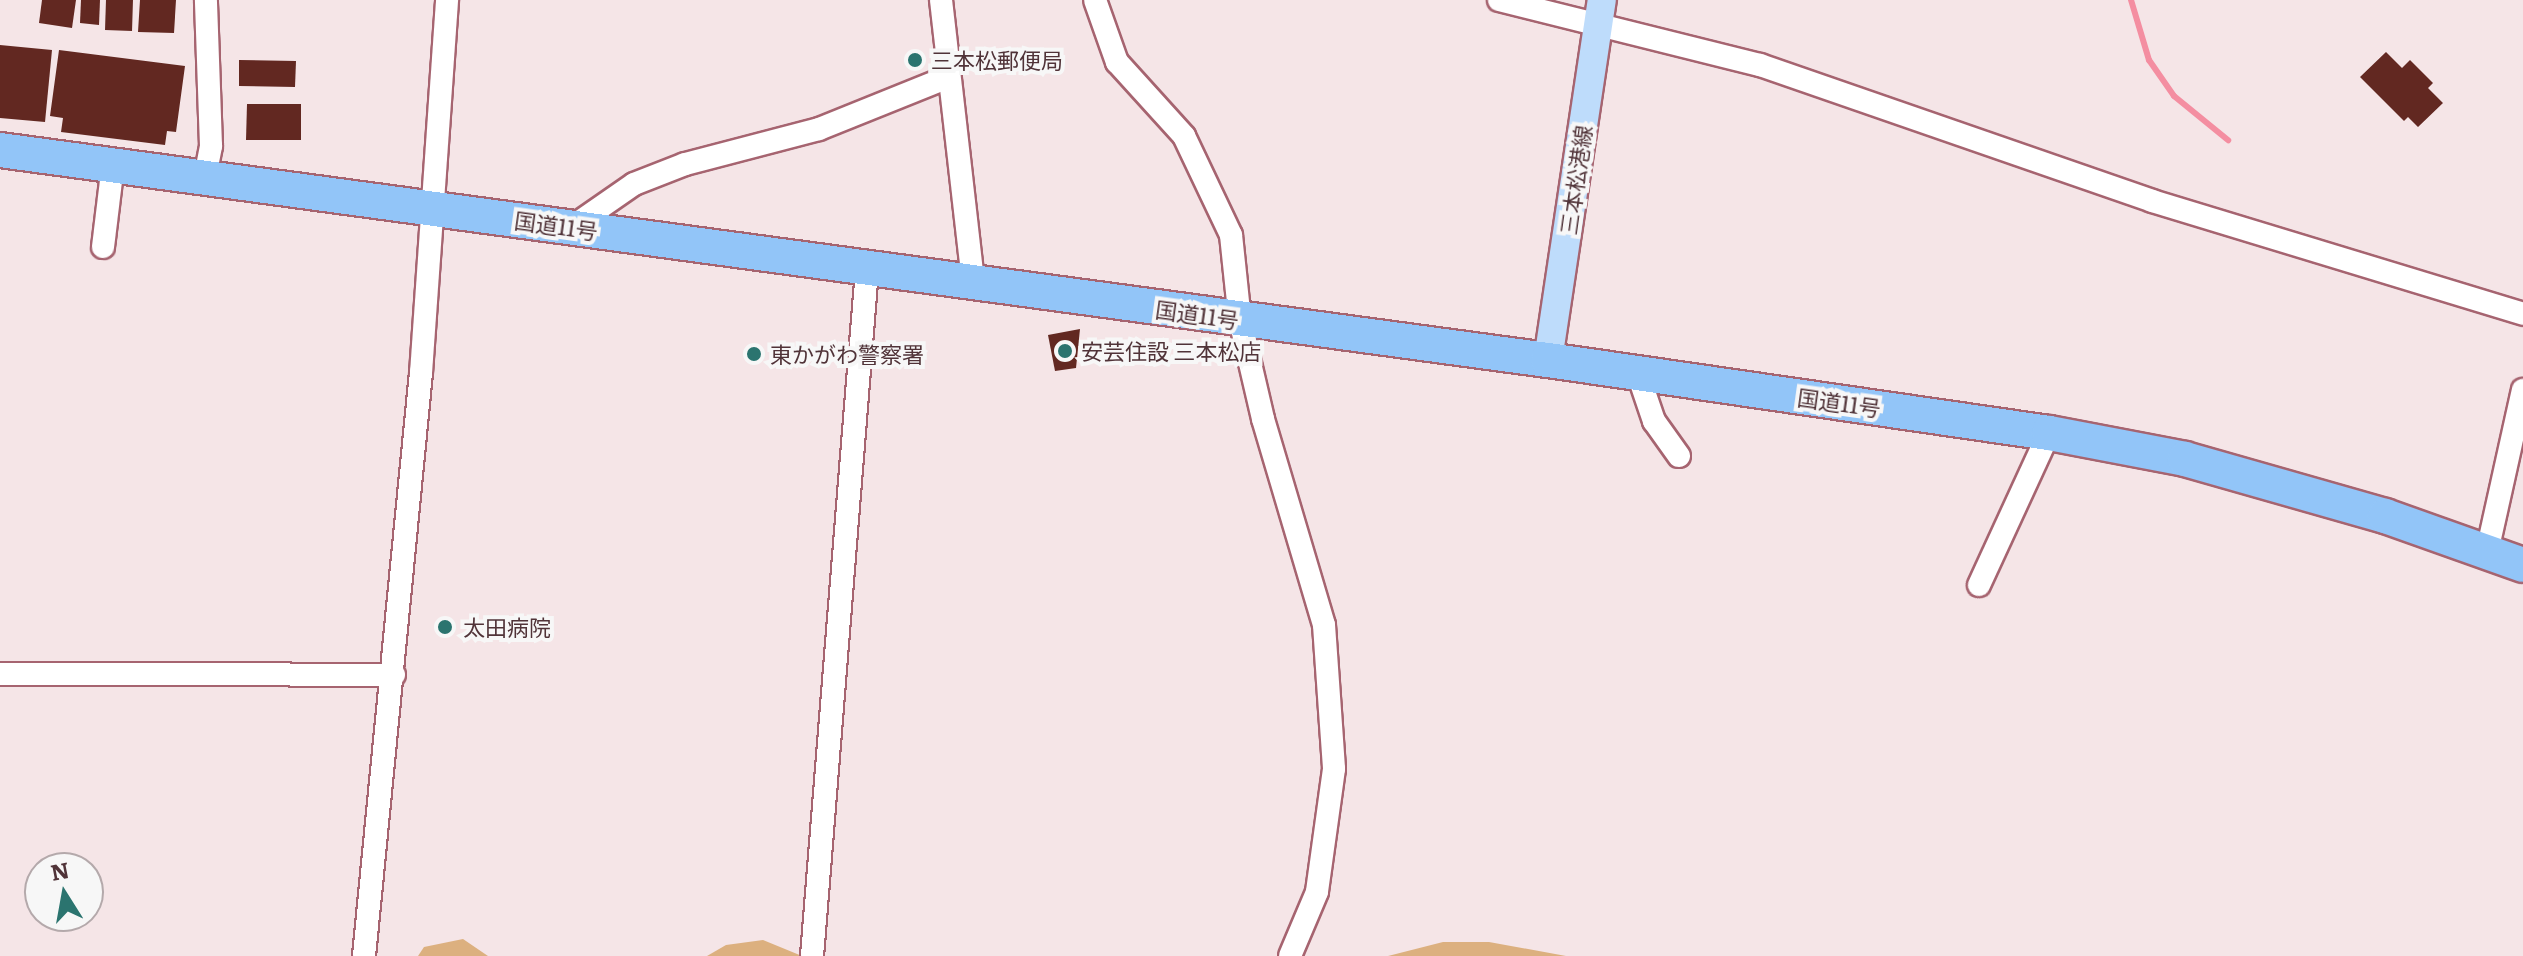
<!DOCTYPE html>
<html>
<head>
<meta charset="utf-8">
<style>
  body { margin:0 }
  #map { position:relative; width:2523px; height:956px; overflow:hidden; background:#f5e5e7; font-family:Literata,"Noto Sans JP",serif }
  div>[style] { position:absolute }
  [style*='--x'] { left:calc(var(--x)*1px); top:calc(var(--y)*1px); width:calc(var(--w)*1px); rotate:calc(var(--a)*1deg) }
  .green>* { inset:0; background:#dcb07f }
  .stream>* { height:6px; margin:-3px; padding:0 3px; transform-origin:3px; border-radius:3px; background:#f48ea1 }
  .building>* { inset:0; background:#622821 }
  .roads { filter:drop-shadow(2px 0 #a66470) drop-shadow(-2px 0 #a66470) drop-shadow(0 2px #a66470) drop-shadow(0 -2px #a66470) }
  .minor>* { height:22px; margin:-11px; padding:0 11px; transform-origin:11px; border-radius:11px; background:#fff }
  .major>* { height:28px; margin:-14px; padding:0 14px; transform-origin:14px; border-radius:14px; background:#bedcfb }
  .highway>* { height:34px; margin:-17px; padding:0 17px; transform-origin:17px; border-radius:17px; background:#92c5f8 }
  .dots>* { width:22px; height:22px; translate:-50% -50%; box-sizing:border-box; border:4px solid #f7f7f7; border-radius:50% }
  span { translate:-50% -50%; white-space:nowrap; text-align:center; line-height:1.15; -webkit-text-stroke:8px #f7f7f7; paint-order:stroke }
  .poi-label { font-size:22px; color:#503338 }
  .left { translate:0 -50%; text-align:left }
  .street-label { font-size:22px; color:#503338 }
  .north { position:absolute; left:24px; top:852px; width:80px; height:80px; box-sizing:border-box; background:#f7f7f7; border:2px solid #b4a9ab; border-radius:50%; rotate:349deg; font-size:22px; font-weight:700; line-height:32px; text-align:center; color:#503338 }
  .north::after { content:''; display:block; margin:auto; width:28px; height:36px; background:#2b746f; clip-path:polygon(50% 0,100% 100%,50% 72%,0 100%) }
</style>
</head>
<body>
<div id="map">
  <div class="green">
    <div style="clip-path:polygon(463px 939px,488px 956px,418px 956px,424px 947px)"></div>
    <div style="clip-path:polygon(763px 940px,802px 956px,707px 956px,726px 945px)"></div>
    <div style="clip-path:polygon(1443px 942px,1489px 942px,1566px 956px,1388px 956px)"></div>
  </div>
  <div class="stream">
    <div style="--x:2131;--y:0;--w:63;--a:73.3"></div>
    <div style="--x:2149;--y:60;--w:44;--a:55.2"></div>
    <div style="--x:2174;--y:96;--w:70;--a:39.2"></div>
  </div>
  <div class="building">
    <div style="clip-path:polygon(42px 0,76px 0,72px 28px,39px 23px)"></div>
    <div style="clip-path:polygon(81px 0,100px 0,99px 25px,80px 23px)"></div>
    <div style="clip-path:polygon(106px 0,133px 0,132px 31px,105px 30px)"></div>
    <div style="clip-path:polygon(140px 0,176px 0,174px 33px,138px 32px)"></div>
    <div style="clip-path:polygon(0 45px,52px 50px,45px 122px,0 118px)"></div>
    <div style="clip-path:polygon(59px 50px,185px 66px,176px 132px,167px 131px,165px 145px,61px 132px,63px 118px,50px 116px)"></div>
    <div style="clip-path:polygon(2386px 52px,2402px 68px,2410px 60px,2433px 83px,2428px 88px,2443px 103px,2418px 127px,2408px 117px,2404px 121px,2360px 77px)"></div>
    <div style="clip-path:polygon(239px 60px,296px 61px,295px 87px,239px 86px)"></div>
    <div style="clip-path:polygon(247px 104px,301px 104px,301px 140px,246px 140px)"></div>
    <div style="clip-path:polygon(1080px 329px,1076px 368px,1055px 371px,1048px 335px)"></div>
  </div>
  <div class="roads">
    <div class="minor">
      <div style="--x:941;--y:0;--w:285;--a:83.5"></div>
      <div style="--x:1095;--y:0;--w:66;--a:70.5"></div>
      <div style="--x:1117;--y:62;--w:100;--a:47.8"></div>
      <div style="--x:1184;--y:136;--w:110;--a:64.6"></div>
      <div style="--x:1231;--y:235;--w:85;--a:84"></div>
      <div style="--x:1240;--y:320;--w:102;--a:76.9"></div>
      <div style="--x:1263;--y:419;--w:215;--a:73.5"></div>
      <div style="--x:1324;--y:625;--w:144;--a:86"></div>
      <div style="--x:1334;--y:769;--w:124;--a:97.9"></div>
      <div style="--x:1317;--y:892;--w:69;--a:112.9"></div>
      <div style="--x:1499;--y:0;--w:269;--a:14"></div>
      <div style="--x:1760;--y:65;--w:415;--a:19.1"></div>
      <div style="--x:2152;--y:201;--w:388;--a:16.9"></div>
      <div style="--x:205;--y:177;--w:32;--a:-79"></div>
      <div style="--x:211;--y:146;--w:146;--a:-92"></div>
      <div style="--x:572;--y:227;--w:75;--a:-34.7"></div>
      <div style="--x:634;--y:184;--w:55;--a:-21.4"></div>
      <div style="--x:685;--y:164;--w:138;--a:-14.6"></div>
      <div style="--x:819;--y:129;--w:137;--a:-21.9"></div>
      <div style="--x:103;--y:247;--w:84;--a:-83.1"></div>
      <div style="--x:1638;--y:374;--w:50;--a:71.2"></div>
      <div style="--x:1654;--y:421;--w:43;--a:54.5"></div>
      <div style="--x:2487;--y:552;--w:166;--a:-77.5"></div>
      <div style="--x:1979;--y:585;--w:167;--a:-65.3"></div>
      <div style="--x:0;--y:674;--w:394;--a:0.1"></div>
      <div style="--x:364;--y:956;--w:586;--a:-84.42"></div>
      <div style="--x:421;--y:373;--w:374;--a:-86"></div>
      <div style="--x:812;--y:956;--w:689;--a:-85.42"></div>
    </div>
    <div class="major">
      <div style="--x:1548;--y:360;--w:364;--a:-81.5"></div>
    </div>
    <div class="highway">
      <div style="--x:0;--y:150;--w:1562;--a:7.73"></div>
      <div style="--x:1548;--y:360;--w:506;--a:8.29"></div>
      <div style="--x:2049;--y:433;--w:138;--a:10.8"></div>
      <div style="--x:2185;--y:459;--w:208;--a:15.9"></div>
      <div style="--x:2385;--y:516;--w:146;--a:19.5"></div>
    </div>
  </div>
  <div class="dots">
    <div style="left:915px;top:60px;background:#2b746f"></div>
    <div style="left:1065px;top:351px;background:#2b746f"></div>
    <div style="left:754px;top:354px;background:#2b746f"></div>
    <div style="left:445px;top:627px;background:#2b746f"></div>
  </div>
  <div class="poi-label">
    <span class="left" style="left:931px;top:60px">三本松郵便局</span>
    <span class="left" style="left:1081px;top:351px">安芸住設 三本松店</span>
    <span class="left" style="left:770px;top:354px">東かがわ警察署</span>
    <span class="left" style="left:463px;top:627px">太田病院</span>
  </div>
  <div class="street-label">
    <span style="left:1575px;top:180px;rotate:-82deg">三本松港線</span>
    <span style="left:556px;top:225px;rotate:8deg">国道11号</span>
    <span style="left:1197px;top:314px;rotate:8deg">国道11号</span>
    <span style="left:1839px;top:402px;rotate:8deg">国道11号</span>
  </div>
  <div class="north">N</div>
</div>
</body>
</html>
